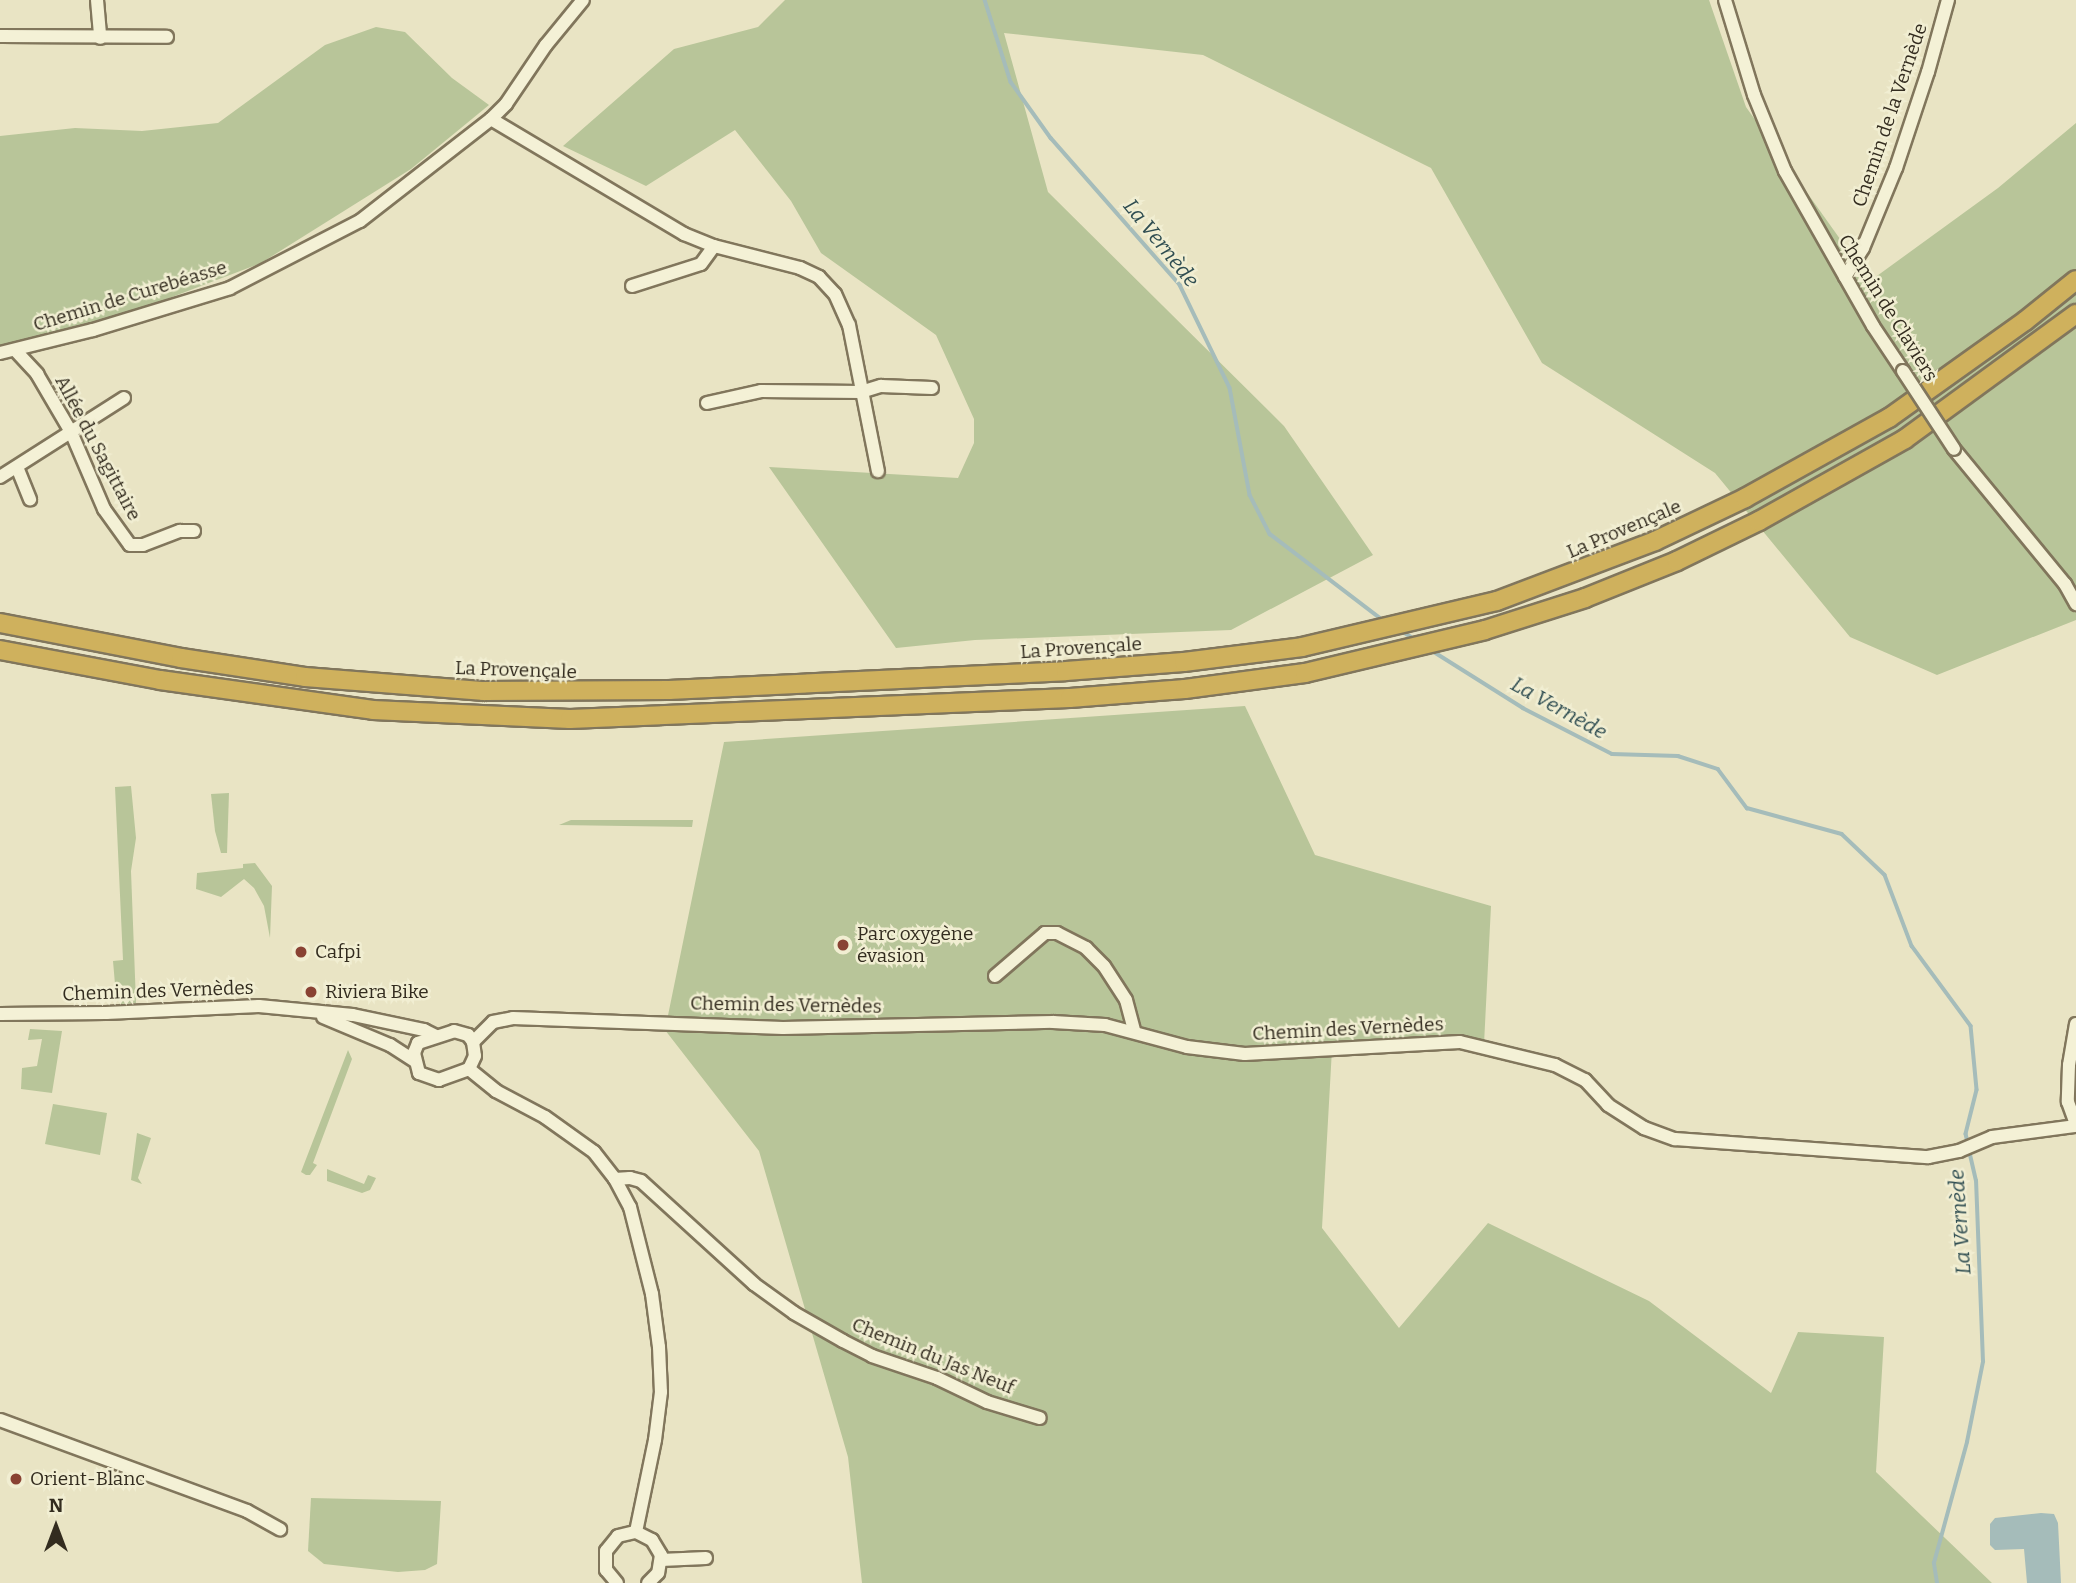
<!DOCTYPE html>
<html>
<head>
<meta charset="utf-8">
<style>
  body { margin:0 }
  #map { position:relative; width:2076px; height:1583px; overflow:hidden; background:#e9e4c4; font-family:Bitter,serif }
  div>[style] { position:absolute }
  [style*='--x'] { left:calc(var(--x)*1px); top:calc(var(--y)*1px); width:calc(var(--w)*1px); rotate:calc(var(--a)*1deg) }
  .green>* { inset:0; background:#b8c599 }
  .water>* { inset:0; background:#a5bcba }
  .stream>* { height:3.5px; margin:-1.75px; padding:0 1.75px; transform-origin:1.75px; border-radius:1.75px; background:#a5bcba }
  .roads { filter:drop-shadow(2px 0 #81765c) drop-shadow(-2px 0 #81765c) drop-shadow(0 2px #81765c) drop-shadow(0 -2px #81765c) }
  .minor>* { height:12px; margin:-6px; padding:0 6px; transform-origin:6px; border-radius:6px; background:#f4f1d6 }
  .highway>* { height:18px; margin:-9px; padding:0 9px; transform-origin:9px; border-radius:9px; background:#cfb15d }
  .bridges { filter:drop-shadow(2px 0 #81765c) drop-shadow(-2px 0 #81765c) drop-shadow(0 2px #81765c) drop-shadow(0 -2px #81765c) }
  .minor-bridge>* { height:12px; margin:-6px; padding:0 6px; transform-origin:6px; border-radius:6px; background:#f4f1d6 }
  .dots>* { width:19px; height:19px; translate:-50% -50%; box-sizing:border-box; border:4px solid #f1eed2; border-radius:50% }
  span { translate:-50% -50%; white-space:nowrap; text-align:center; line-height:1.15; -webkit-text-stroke:5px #f1eed2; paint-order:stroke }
  .street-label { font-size:19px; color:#332c1f }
  .poi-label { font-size:19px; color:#332c1f }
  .left { translate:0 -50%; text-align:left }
  .water-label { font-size:21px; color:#2f4d51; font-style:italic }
  .north { position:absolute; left:21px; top:1492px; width:70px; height:70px; -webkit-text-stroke:5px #f1eed2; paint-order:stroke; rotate:0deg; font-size:19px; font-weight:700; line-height:28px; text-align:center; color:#332c1f }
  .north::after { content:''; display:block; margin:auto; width:24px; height:32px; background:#332c1f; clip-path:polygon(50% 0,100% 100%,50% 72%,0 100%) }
</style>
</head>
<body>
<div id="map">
  <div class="green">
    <div style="clip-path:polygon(785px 0,1709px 0,1746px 107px,1870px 281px,1998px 188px,2076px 123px,2076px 620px,1937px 675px,1850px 637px,1715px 473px,1542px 363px,1431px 168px,1203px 55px,1004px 33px,1048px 192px,1284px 426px,1373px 555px,1231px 630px,975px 640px,896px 648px,769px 467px,958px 478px,974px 443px,974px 419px,936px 335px,821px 253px,791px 201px,735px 130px,646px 186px,563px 146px,674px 49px,758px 27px)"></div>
    <div style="clip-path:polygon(376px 27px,405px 32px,452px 78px,489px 105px,411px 169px,261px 263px,96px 326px,0 348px,0 136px,75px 128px,142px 131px,218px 123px,325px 45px)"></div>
    <div style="clip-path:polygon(1245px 706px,1315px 855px,1491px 906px,1484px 1044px,1332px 1049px,1322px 1228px,1399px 1328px,1488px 1223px,1649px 1301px,1771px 1393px,1798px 1332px,1884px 1337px,1876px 1472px,1992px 1583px,862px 1583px,848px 1457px,759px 1151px,665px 1030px,724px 742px)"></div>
    <div style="clip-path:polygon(131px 786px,136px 838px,131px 871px,136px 1003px,120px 1004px,116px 996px,113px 961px,123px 960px,115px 787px)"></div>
    <div style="clip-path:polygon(229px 793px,227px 853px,221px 853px,215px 831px,211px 794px)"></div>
    <div style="clip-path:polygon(571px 820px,693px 820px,692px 827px,559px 825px)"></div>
    <div style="clip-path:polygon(255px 863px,272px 886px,270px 938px,264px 906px,254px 888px,244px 879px,221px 897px,196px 889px,197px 873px,243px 868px,243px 864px)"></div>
    <div style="clip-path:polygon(30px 1029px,62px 1031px,52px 1093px,21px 1089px,22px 1068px,37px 1066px,42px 1039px,28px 1040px)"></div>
    <div style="clip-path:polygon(348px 1050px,352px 1059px,313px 1163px,317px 1165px,310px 1175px,306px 1175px,301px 1172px)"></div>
    <div style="clip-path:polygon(53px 1104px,107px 1113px,100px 1155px,45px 1144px)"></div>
    <div style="clip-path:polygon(137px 1133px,151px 1138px,138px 1178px,142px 1184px,131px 1180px)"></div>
    <div style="clip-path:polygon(327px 1169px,364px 1184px,368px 1175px,376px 1178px,370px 1190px,362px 1193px,327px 1181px)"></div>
    <div style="clip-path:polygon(311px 1498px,441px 1501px,437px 1564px,425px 1570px,398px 1572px,324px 1564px,308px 1551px)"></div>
  </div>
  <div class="water">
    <div style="clip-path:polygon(2041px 1513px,2054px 1514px,2058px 1523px,2061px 1583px,2027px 1583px,2024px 1549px,1995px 1550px,1990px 1545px,1990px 1524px,1995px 1518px)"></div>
  </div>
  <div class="stream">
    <div style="--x:985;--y:0;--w:86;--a:72.4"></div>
    <div style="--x:1011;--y:82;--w:69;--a:54.5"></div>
    <div style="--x:1051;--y:138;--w:196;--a:48.7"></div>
    <div style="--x:1180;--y:285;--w:114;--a:64.1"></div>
    <div style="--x:1230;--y:388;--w:109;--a:79.4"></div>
    <div style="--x:1250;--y:495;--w:44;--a:62.9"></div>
    <div style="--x:1270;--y:534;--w:142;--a:37.3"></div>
    <div style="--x:1402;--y:631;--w:17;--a:33"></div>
    <div style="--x:1431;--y:650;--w:109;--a:32.2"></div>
    <div style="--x:1523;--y:708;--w:100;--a:27.3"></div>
    <div style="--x:1612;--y:754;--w:66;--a:1.7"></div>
    <div style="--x:1678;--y:756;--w:42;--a:18"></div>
    <div style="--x:1718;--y:769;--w:49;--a:53.4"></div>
    <div style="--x:1747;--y:808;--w:98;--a:15.3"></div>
    <div style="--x:1842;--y:834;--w:59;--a:43.6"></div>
    <div style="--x:1885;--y:875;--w:76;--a:69.2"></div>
    <div style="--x:1912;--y:946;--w:99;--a:53.6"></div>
    <div style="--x:1971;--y:1026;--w:64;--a:84.6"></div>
    <div style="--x:1977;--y:1090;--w:45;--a:104"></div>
    <div style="--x:1966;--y:1134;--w:9;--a:77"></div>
    <div style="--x:1937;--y:1583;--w:20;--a:-99"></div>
    <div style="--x:1934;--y:1563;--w:125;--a:-74.7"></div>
    <div style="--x:1967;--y:1442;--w:82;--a:-78.7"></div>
    <div style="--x:1983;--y:1362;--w:181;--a:-92.2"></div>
    <div style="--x:1976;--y:1181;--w:31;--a:-103"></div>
  </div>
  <div class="roads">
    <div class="minor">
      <div style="--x:97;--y:0;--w:38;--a:85"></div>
      <div style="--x:1725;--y:0;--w:99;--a:73"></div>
      <div style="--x:1754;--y:95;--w:82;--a:67.8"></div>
      <div style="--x:1785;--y:171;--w:178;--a:60.4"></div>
      <div style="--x:1873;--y:326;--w:54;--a:56.3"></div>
      <div style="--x:0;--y:36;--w:167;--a:0.3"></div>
      <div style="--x:491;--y:119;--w:225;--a:30.8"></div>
      <div style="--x:684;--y:234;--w:32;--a:22"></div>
      <div style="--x:714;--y:246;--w:89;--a:14.3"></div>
      <div style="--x:800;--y:268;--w:21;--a:25"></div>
      <div style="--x:819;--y:277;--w:23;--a:47"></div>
      <div style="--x:835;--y:294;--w:34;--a:66"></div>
      <div style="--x:849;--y:325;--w:149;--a:78.8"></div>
      <div style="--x:1845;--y:277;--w:34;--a:-58"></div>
      <div style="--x:1863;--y:248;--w:87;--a:-67.6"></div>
      <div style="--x:1896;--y:168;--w:101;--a:-71.6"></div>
      <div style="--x:1928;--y:72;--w:75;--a:-74.5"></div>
      <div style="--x:632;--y:286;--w:72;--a:-17.7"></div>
      <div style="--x:701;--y:264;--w:22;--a:-54"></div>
      <div style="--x:15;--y:350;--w:33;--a:47"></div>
      <div style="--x:37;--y:374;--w:67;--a:59.6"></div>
      <div style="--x:71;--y:432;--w:84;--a:66.8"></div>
      <div style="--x:104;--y:509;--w:44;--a:54.2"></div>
      <div style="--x:130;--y:545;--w:13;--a:0"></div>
      <div style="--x:143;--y:545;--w:40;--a:-21"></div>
      <div style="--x:180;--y:531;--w:14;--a:0"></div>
      <div style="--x:0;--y:353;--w:96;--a:-13.9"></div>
      <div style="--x:93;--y:330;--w:143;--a:-17"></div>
      <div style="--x:230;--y:288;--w:146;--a:-27.3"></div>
      <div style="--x:360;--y:221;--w:166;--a:-37.9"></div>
      <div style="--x:491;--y:119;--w:21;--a:-45"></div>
      <div style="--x:506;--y:104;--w:71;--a:-55.9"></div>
      <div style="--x:546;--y:45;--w:58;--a:-50.6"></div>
      <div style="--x:707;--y:403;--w:55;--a:-12.5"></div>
      <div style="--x:761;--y:391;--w:100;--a:0.6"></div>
      <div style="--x:861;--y:392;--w:21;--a:-17"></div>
      <div style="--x:881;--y:386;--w:51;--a:2.2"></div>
      <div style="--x:1954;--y:449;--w:175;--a:50.6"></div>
      <div style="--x:2065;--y:584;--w:23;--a:61"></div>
      <div style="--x:17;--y:467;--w:35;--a:68"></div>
      <div style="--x:0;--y:477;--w:147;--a:-32.5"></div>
      <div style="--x:995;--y:976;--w:66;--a:-40.7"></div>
      <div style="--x:1045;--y:933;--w:12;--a:0"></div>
      <div style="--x:1057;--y:933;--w:33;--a:27"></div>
      <div style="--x:1086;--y:948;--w:25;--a:45"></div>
      <div style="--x:1104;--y:966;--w:40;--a:57.1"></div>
      <div style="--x:1126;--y:1000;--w:31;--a:75"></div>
      <div style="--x:0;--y:1014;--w:106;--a:-0.5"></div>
      <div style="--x:106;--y:1013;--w:153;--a:-2.6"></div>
      <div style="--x:259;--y:1006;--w:94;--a:5.5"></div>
      <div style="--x:353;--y:1015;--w:73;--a:11.9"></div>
      <div style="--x:424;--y:1030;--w:13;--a:27"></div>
      <div style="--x:323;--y:1017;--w:73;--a:22.7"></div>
      <div style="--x:390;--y:1045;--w:30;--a:33"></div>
      <div style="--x:2076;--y:1024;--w:42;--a:99.7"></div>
      <div style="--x:2069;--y:1065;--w:37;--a:92"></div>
      <div style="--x:2068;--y:1102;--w:23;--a:70"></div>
      <div style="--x:454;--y:1031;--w:15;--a:16"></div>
      <div style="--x:468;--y:1035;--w:9;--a:54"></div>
      <div style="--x:473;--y:1042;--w:14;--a:82"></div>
      <div style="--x:475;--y:1056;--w:14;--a:115"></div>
      <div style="--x:469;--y:1069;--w:32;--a:160"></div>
      <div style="--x:439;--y:1080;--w:21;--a:-161"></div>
      <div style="--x:419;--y:1073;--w:21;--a:-104"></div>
      <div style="--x:414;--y:1053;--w:11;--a:-68"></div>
      <div style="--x:418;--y:1043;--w:38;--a:-18"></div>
      <div style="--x:473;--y:1042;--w:28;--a:-45"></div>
      <div style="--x:493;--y:1022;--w:20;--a:-11"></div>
      <div style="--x:513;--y:1018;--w:270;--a:2.1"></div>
      <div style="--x:783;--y:1028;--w:270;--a:-1.3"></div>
      <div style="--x:1053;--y:1022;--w:52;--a:3.3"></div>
      <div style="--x:1105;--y:1025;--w:85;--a:15"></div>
      <div style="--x:1187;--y:1047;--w:58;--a:6.9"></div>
      <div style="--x:1245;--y:1054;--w:215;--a:-3.2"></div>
      <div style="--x:1460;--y:1042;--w:98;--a:13.6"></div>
      <div style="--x:1555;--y:1065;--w:34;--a:27"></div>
      <div style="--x:1585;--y:1080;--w:34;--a:47"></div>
      <div style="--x:1608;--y:1105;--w:43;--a:32.6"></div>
      <div style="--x:1644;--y:1128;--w:33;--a:20"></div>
      <div style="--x:1675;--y:1139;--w:254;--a:4.1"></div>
      <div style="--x:1928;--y:1157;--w:32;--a:-11"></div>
      <div style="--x:1959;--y:1151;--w:36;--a:-23"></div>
      <div style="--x:1992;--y:1137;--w:85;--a:-7.5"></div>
      <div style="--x:469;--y:1069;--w:35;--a:39"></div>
      <div style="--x:496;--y:1091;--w:55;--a:28"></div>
      <div style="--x:545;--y:1117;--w:60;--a:35.5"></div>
      <div style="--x:594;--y:1152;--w:34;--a:52"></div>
      <div style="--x:615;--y:1179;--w:32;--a:62"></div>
      <div style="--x:630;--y:1207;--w:90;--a:75.8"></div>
      <div style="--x:652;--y:1294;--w:53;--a:82.5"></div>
      <div style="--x:659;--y:1347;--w:45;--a:87.5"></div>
      <div style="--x:661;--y:1392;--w:48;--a:97.1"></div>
      <div style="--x:655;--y:1440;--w:94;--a:101.7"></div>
      <div style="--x:615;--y:1179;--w:15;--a:-4"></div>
      <div style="--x:630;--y:1178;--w:11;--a:15"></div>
      <div style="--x:641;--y:1181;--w:153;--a:42.3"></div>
      <div style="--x:754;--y:1284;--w:49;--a:35.9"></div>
      <div style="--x:794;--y:1313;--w:56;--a:29.7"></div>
      <div style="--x:843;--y:1341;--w:33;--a:27"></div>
      <div style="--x:872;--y:1356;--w:69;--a:18.7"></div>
      <div style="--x:937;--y:1378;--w:55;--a:25.6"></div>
      <div style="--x:987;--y:1402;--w:55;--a:16.8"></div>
      <div style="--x:0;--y:1420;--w:263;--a:20.2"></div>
      <div style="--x:247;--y:1511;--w:38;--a:29"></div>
      <div style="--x:661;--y:1560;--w:45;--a:-2.5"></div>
      <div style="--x:617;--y:1583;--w:17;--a:-130"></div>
      <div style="--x:606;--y:1570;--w:19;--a:-90"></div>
      <div style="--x:606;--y:1551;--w:19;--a:-51"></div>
      <div style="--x:618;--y:1536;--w:18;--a:-13"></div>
      <div style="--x:636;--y:1532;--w:18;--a:27"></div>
      <div style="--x:652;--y:1540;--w:17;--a:59"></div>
      <div style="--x:661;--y:1555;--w:18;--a:99"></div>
      <div style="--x:658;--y:1573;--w:14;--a:135"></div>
    </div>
    <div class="highway">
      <div style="--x:0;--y:623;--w:184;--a:10.9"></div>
      <div style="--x:181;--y:658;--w:125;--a:8.7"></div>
      <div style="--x:305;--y:677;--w:180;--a:4.5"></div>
      <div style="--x:484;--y:691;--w:185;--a:-0.3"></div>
      <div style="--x:669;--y:690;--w:397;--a:-2.7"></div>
      <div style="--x:1066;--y:671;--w:118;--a:-4.4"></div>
      <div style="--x:1184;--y:662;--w:119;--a:-7.2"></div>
      <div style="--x:1302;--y:647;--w:200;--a:-13.3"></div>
      <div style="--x:1497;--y:601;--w:169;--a:-20.8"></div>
      <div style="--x:1655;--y:541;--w:100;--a:-25.5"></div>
      <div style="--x:1745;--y:498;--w:165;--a:-29.1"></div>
      <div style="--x:1889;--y:418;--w:167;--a:-35.5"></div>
      <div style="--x:2025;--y:321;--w:65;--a:-38.8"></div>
      <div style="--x:0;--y:650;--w:163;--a:10.6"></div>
      <div style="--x:160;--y:680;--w:215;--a:8"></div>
      <div style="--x:373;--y:710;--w:197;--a:2.6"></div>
      <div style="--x:570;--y:719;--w:500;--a:-2.41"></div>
      <div style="--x:1070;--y:698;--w:115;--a:-4.5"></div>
      <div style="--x:1185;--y:689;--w:121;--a:-7.6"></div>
      <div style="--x:1305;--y:673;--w:185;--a:-13.4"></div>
      <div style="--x:1485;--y:630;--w:105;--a:-17.7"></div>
      <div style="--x:1585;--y:598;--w:99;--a:-21.9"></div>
      <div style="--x:1677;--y:561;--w:91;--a:-26"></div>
      <div style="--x:1759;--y:521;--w:167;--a:-29.3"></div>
      <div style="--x:1905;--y:439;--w:212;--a:-36.2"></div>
    </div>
  </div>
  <div class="bridges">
    <div class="minor-bridge">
      <div style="--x:1903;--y:371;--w:93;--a:56.8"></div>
    </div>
  </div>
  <div class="dots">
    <div style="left:843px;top:945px;background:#894233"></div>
    <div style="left:301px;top:952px;background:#894233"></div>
    <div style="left:311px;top:992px;background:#894233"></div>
    <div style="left:16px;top:1479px;background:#894233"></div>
  </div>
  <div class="street-label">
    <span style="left:1890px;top:115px;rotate:-71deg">Chemin de la Vernède</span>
    <span style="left:130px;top:296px;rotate:-17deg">Chemin de Curebéasse</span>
    <span style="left:1888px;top:308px;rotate:58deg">Chemin de Claviers</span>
    <span style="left:98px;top:448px;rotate:62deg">Allée du Sagittaire</span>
    <span style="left:1624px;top:529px;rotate:-23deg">La Provençale</span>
    <span style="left:1081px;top:648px;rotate:-4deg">La Provençale</span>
    <span style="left:516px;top:670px;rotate:2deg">La Provençale</span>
    <span style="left:158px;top:991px;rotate:-2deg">Chemin des Vernèdes</span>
    <span style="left:786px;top:1005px;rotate:1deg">Chemin des Vernèdes</span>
    <span style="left:1348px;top:1029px;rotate:-3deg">Chemin des Vernèdes</span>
    <span style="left:933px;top:1356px;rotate:22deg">Chemin du Jas Neuf</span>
  </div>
  <div class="poi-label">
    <span class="left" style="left:857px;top:945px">Parc oxygène<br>évasion</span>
    <span class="left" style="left:315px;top:952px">Cafpi</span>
    <span class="left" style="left:325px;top:992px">Riviera Bike</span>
    <span class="left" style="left:30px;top:1479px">Orient-Blanc</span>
  </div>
  <div class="water-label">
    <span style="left:1161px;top:243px;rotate:51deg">La Vernède</span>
    <span style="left:1559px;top:708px;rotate:29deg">La Vernède</span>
    <span style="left:1960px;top:1222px;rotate:-94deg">La Vernède</span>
  </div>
  <div class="north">N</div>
</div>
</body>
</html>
